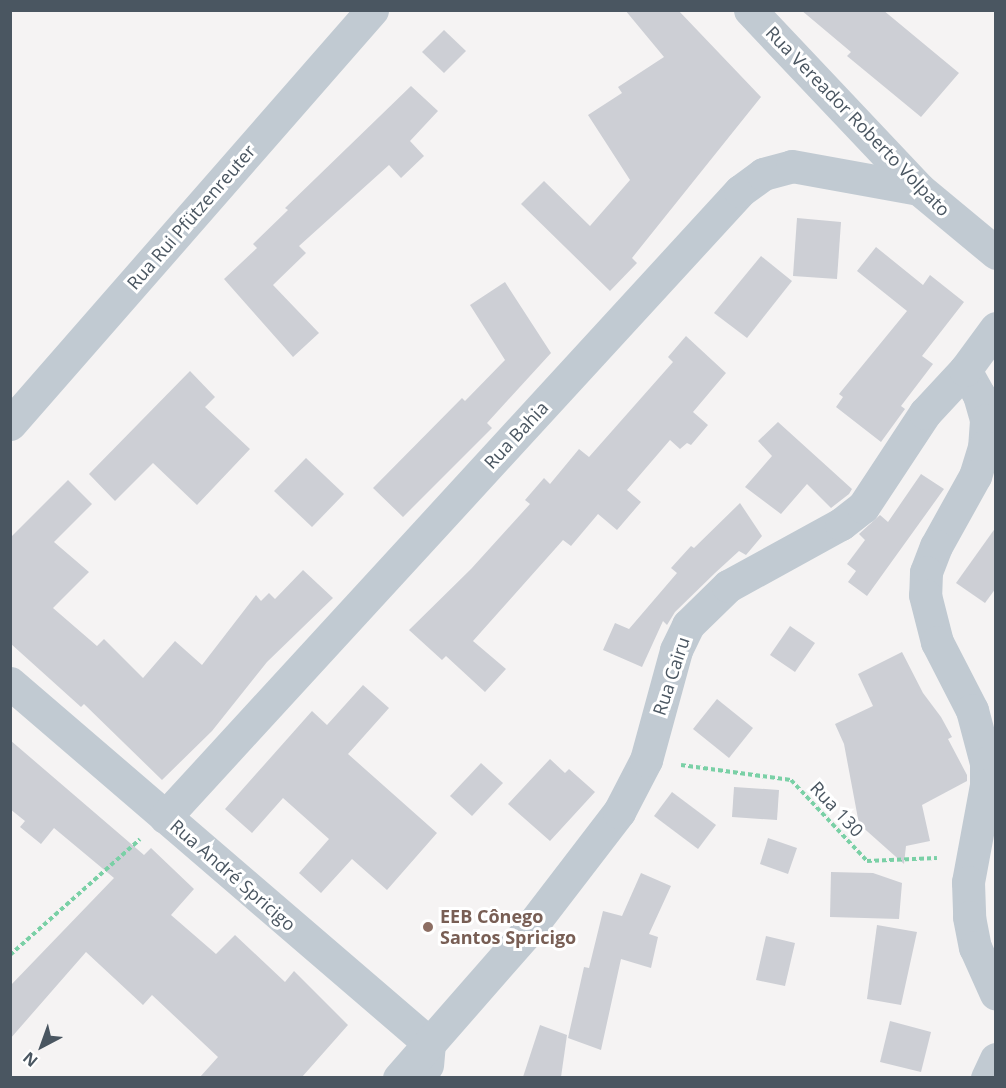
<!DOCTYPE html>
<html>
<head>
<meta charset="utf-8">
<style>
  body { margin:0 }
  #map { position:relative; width:1006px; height:1088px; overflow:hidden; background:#f5f3f3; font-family:"Open Sans",sans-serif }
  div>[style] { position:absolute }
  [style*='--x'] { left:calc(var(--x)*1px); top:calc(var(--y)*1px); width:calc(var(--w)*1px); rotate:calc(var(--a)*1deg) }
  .building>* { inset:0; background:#cdcfd5 }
  .path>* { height:4px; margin-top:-2px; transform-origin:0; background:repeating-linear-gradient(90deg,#7ad0a6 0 4.5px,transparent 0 7.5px) }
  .minor>* { height:33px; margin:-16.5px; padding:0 16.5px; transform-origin:16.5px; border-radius:16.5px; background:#c1cad2 }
  .dots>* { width:16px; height:16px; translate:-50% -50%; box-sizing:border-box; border:3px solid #fff; border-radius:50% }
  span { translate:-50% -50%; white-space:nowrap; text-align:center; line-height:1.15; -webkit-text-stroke:6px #fff; paint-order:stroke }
  .street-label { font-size:18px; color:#4a5661 }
  .education-label { font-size:18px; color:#785e54; font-weight:700 }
  .left { translate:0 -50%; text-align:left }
  .frame { position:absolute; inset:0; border:12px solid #4a5661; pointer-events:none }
  .north { position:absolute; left:12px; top:1016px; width:60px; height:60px; -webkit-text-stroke:4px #fff; paint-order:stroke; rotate:221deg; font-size:16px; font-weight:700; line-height:24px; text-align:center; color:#4a5661 }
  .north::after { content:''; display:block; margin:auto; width:21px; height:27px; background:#4a5661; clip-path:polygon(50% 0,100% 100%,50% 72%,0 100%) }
</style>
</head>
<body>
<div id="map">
  <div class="building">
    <div style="clip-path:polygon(625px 10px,678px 10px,761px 97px,632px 258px,637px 263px,610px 291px,521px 204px,544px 181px,590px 226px,630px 180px,588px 115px,622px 93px,618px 87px,664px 57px)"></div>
    <div style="clip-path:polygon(801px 10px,883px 10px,959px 73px,921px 117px,847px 56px,851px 52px)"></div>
    <div style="clip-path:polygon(444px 30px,466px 51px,444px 73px,422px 52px)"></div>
    <div style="clip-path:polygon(411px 86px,438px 111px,410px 141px,424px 156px,401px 178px,389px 165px,299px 246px,306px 253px,273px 285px,319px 333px,293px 357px,224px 279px,257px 248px,253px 244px,288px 210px,285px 208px)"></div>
    <div style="clip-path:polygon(797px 218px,841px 222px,837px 279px,793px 276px)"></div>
    <div style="clip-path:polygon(876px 247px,923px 285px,930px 275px,964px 302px,922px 356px,933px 364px,901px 406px,905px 409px,881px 442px,836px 407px,843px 397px,839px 394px,907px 311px,857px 271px)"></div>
    <div style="clip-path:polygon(761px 256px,792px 281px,747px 338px,714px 313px)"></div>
    <div style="clip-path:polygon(505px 282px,551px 353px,487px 423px,492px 428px,403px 517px,373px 488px,462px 398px,465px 401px,505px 360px,470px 305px)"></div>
    <div style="clip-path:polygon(686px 336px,726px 373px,693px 412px,708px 425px,691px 445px,687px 443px,680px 449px,670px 440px,627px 490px,641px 502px,617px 530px,598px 514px,571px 546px,563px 540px,473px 641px,506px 669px,485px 692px,446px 656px,442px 660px,409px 630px,471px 569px,530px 504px,525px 500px,544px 478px,550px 484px,579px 449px,589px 457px,673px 362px,668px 357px)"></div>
    <div style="clip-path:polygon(190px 371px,215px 397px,205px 407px,250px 449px,197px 505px,153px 463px,115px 501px,89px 474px)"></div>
    <div style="clip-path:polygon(778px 422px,852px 489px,849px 494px,831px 508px,807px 484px,781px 514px,745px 487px,772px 456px,758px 441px)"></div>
    <div style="clip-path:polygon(306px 458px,344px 494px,312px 527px,274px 491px)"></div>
    <div style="clip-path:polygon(921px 474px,944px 489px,867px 596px,848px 582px,856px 571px,847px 564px,865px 540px,859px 534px,880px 515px,888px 522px)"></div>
    <div style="clip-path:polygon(68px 480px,92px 504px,54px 542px,89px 572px,53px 608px,97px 646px,104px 639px,143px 678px,175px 641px,202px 665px,256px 595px,261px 601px,269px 593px,275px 599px,303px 570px,333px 598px,267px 662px,212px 731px,162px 780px,84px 704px,81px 707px,10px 643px,10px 538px)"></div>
    <div style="clip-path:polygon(740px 503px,762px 536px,746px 555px,739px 551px,715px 573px,675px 612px,667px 625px,663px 621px,642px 667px,603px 650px,615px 623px,629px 629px,677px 573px,671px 568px,691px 546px,694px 548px)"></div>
    <div style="clip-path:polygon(996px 527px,996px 588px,985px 603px,956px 583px)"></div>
    <div style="clip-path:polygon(790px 626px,815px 643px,795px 672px,770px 655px)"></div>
    <div style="clip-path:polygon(902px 652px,923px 693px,941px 717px,952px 737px,948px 739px,967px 775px,967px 781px,922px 805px,930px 841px,906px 846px,904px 864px,859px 824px,844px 744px,835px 724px,873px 706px,858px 674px)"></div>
    <div style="clip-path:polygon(363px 685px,389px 708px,348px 754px,437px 833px,387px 890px,352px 859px,321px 893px,299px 873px,329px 839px,283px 798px,252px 833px,225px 809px,312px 711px,327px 725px)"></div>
    <div style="clip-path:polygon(717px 699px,753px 728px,729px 758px,693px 729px)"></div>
    <div style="clip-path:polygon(10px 740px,144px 855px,151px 848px,194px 889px,171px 915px,216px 954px,235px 935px,285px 982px,294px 971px,348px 1025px,302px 1077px,200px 1077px,218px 1057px,152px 995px,143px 1005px,86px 952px,10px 1039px,10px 986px,114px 878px,54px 828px,41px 844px,20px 827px,25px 821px,10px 809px)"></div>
    <div style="clip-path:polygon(550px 759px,565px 773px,569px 769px,595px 792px,550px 841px,508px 804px)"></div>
    <div style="clip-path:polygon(481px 763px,503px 783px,472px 816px,450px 796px)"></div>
    <div style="clip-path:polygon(734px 787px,779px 790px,777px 820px,732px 817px)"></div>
    <div style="clip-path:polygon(672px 792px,716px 825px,698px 849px,654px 816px)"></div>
    <div style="clip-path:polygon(768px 838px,797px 848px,788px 874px,760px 864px)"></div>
    <div style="clip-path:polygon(831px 872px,873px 873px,902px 883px,899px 919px,830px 917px)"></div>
    <div style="clip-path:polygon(641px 873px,671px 886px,649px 934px,658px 937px,651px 968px,621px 959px,601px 1050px,568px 1038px,584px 967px,589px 968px,603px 911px,622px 916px)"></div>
    <div style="clip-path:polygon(877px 925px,917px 932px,901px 1005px,867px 999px)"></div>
    <div style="clip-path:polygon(766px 936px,795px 943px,785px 986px,756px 980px)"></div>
    <div style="clip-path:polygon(890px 1021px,931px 1032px,921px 1072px,880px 1062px)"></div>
    <div style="clip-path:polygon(540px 1025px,567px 1035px,561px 1077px,523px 1077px)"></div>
  </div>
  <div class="path">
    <div style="--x:681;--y:765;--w:111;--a:7.8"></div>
    <div style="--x:791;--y:780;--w:111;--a:46.8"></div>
    <div style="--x:867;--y:861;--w:70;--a:-2.5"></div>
    <div style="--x:10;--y:955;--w:174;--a:-41.7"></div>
  </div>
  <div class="minor">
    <div style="--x:750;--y:10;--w:246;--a:46.6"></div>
    <div style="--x:919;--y:189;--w:100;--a:39.7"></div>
    <div style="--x:965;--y:370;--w:29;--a:61"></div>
    <div style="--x:979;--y:395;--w:26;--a:74"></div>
    <div style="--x:986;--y:420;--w:27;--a:94"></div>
    <div style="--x:984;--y:447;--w:30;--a:107"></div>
    <div style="--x:975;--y:476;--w:80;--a:119.1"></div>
    <div style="--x:936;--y:546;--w:28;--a:111"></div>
    <div style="--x:926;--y:572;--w:23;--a:92"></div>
    <div style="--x:925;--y:595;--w:49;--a:75.7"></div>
    <div style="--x:937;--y:642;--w:76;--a:62.8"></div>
    <div style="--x:972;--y:710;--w:55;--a:75.2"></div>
    <div style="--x:986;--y:763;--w:22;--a:90"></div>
    <div style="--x:986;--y:785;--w:99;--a:100.5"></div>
    <div style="--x:968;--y:882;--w:35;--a:88"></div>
    <div style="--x:969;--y:917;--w:31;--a:79"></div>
    <div style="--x:975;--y:947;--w:51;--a:65.9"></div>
    <div style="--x:10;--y:424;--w:550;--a:-48.83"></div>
    <div style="--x:10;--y:683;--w:552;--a:40.67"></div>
    <div style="--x:429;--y:1043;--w:22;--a:95"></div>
    <div style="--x:165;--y:817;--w:850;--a:-47.43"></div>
    <div style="--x:740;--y:191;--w:29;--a:-36"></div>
    <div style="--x:763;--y:174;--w:30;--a:-15"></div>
    <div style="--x:792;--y:166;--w:129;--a:10.3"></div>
    <div style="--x:399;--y:1078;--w:193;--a:-48.8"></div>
    <div style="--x:526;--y:933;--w:153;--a:-52.5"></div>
    <div style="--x:619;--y:812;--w:59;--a:-62.6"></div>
    <div style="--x:646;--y:760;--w:114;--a:-74.7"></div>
    <div style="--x:676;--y:650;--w:28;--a:-64"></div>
    <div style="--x:688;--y:625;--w:56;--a:-44.3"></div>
    <div style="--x:728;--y:586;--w:129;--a:-28.8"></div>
    <div style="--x:841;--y:524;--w:28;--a:-38"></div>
    <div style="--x:863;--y:507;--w:113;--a:-56.6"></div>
    <div style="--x:925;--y:413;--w:59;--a:-47.1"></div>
    <div style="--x:965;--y:370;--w:52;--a:-53.6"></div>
    <div style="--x:987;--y:1078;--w:21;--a:-65"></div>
  </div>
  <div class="dots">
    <div style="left:428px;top:927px;background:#8d6e63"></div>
  </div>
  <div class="street-label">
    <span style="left:858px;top:121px;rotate:46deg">Rua Vereador Roberto Volpato</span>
    <span style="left:191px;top:217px;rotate:-49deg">Rua Rui Pfützenreuter</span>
    <span style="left:516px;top:435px;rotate:-47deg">Rua Bahia</span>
    <span style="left:671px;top:676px;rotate:-72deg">Rua Cairu</span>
    <span style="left:837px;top:809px;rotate:47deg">Rua 130</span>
    <span style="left:233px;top:875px;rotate:41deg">Rua André Spricigo</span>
  </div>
  <div class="education-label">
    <span class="left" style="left:440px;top:927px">EEB Cônego<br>Santos Spricigo</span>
  </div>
  <div class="frame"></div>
  <div class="north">N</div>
</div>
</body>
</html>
